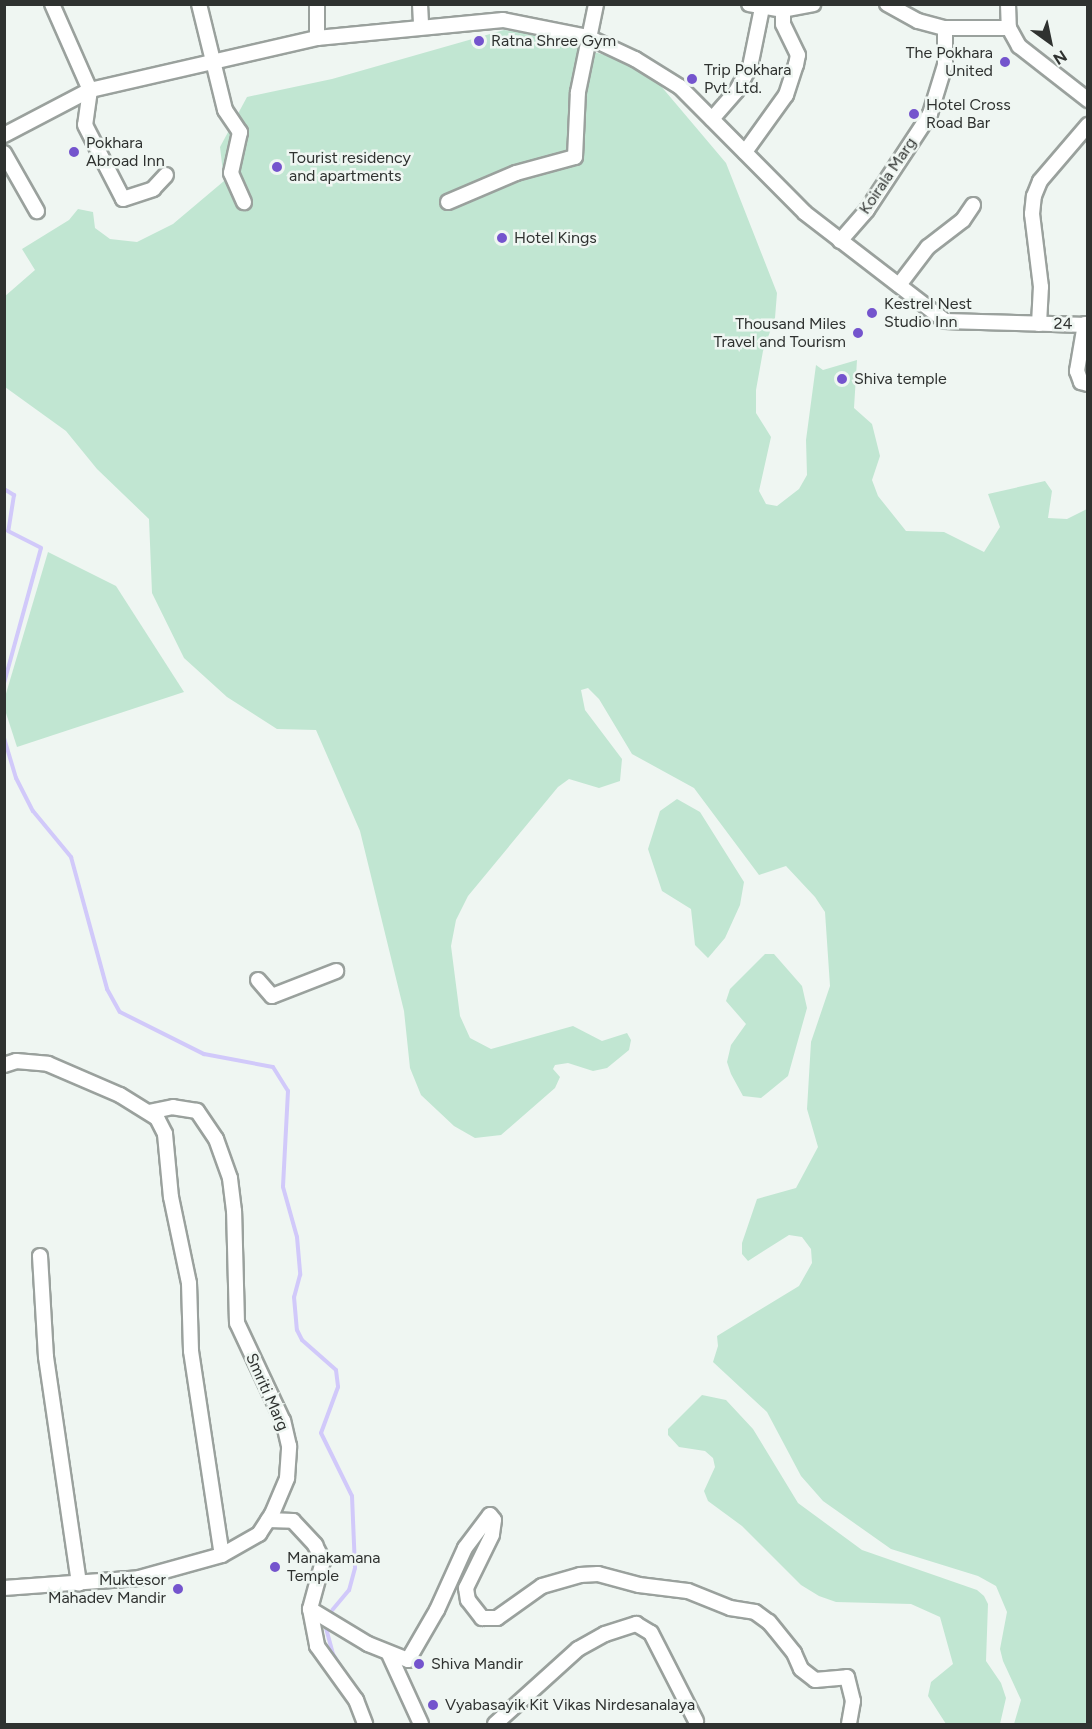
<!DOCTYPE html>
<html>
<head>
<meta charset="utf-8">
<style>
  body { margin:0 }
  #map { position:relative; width:1092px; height:1729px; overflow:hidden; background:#eff6f2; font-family:Figtree,sans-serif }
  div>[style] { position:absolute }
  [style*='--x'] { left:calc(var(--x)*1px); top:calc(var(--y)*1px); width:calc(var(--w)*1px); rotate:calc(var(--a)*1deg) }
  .green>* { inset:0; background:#c1e6d2 }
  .stream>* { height:4px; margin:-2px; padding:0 2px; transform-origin:2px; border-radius:2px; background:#d1c9fa }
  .roads { filter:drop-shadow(2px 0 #9aa19d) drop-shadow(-2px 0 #9aa19d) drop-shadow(0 2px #9aa19d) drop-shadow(0 -2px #9aa19d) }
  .minor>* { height:14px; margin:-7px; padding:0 7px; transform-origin:7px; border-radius:7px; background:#fff }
  .dots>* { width:16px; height:16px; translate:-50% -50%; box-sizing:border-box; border:3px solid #eff6f2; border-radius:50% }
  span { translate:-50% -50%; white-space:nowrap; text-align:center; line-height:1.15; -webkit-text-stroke:5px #eff6f2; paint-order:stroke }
  .poi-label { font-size:16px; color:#2f3230 }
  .left { translate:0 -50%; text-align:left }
  .right { translate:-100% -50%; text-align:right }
  .street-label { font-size:16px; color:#2f3230 }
  .frame { position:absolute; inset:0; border:6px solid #2f3230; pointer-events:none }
  .north { position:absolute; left:1020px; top:12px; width:60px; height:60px; -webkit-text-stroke:4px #eff6f2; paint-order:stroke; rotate:147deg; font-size:16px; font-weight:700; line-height:24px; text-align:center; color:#2f3230 }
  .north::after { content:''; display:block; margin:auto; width:21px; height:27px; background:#2f3230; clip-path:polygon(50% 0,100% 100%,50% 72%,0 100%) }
</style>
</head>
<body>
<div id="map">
  <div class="green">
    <div style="clip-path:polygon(504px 30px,568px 37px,594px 52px,644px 66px,726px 163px,777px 293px,775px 318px,763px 351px,756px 390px,756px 413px,771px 437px,759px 491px,766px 504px,777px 506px,799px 489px,807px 475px,806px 440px,816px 365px,823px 370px,857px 360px,854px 408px,872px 424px,880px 456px,872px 480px,878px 496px,906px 531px,944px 532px,984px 552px,1000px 527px,988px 494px,1045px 481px,1052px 491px,1048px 518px,1067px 519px,1087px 509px,1087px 1724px,1014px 1724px,1021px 1700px,1003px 1661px,1000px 1649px,1007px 1612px,996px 1586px,978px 1576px,891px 1549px,823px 1501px,801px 1476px,767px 1412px,713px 1362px,718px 1346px,717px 1336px,799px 1286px,812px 1263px,811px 1249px,802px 1237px,789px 1235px,748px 1261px,742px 1254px,742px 1243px,757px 1199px,796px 1188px,818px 1147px,807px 1109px,811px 1042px,830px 986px,825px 912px,815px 897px,786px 866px,759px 875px,694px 788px,632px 754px,599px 699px,588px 688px,581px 690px,585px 710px,622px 759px,620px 781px,599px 788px,569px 779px,558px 787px,468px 896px,456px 920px,451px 946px,460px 1016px,470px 1038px,491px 1049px,573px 1026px,602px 1041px,627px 1033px,631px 1040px,629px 1050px,607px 1068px,593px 1071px,568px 1063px,555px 1065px,553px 1069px,560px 1077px,555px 1088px,501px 1135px,475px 1138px,454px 1126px,421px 1095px,410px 1068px,404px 1011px,360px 831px,316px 730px,277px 729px,227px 697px,184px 658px,152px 593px,149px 519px,97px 469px,66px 431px,5px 387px,4px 297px,35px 270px,22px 249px,69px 220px,78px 209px,93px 212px,95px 228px,110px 239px,137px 242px,173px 224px,224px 181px,220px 147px,247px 97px,332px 79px)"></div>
    <div style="clip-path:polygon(48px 552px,116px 586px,184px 692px,17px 747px,5px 710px,5px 697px)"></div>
    <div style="clip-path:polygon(677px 799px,700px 812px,744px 882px,740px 905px,725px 938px,708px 958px,695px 945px,691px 909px,662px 891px,648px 849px,660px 811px)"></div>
    <div style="clip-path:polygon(765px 954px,774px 954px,802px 986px,807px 1008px,788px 1076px,761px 1098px,743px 1096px,731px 1074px,727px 1062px,731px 1045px,746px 1024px,726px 1001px,730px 989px)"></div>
    <div style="clip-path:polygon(702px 1395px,726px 1400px,753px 1429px,798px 1503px,862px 1550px,977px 1590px,984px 1596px,988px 1604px,986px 1661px,1001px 1683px,1006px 1698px,1000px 1724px,946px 1724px,928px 1696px,931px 1682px,953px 1664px,940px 1617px,911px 1604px,836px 1602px,819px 1596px,801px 1585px,742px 1526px,708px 1501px,704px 1491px,715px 1467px,713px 1458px,705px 1451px,679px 1447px,668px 1435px,668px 1429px)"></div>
  </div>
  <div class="stream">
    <div style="--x:4;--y:489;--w:12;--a:31"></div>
    <div style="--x:14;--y:495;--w:36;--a:99"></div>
    <div style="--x:8;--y:531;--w:37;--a:27"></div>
    <div style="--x:41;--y:548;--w:140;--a:105.3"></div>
    <div style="--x:4;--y:738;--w:42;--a:73.3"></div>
    <div style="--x:16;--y:778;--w:37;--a:63"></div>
    <div style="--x:33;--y:811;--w:60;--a:50.4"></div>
    <div style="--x:71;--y:857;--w:137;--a:74.7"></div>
    <div style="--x:107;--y:989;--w:26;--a:61"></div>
    <div style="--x:120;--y:1012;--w:94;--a:26.6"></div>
    <div style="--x:204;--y:1054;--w:70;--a:10.7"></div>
    <div style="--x:273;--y:1067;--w:28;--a:58"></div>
    <div style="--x:288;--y:1091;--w:96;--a:93"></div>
    <div style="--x:283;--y:1187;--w:52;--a:74.4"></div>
    <div style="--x:297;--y:1237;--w:38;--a:85"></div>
    <div style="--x:300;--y:1275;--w:23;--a:105"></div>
    <div style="--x:294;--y:1297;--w:33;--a:85"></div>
    <div style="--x:297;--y:1330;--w:11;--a:63"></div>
    <div style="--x:302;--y:1340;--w:45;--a:41.4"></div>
    <div style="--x:336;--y:1370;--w:17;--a:83"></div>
    <div style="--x:338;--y:1387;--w:49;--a:110.3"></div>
    <div style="--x:321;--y:1433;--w:70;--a:63.8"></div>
    <div style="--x:352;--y:1496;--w:72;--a:87.6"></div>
    <div style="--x:355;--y:1568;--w:23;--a:105"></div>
    <div style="--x:349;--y:1590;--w:26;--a:130"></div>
    <div style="--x:326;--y:1628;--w:27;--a:75"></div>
    <div style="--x:333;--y:1654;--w:59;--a:58.2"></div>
  </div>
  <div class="roads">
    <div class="minor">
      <div style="--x:52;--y:4;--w:94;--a:66.2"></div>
      <div style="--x:90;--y:90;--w:35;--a:98"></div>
      <div style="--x:85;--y:125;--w:83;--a:62.8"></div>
      <div style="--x:123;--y:199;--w:32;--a:-18"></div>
      <div style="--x:153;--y:189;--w:19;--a:-47"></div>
      <div style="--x:199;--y:4;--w:109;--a:76.2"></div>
      <div style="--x:225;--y:110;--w:27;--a:56"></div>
      <div style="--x:240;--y:132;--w:42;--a:102.4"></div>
      <div style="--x:231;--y:173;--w:32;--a:66"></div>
      <div style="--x:317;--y:4;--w:34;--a:90"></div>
      <div style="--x:420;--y:4;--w:22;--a:87"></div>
      <div style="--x:749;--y:4;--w:35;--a:10"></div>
      <div style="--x:783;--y:10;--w:31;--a:-11"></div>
      <div style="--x:887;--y:4;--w:35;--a:29"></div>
      <div style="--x:918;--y:21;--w:28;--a:15"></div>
      <div style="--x:945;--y:28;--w:64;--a:0"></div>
      <div style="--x:1008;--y:4;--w:24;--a:88"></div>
      <div style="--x:1009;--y:28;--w:21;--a:61"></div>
      <div style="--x:1019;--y:46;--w:88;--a:38"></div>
      <div style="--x:712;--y:119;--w:38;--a:-49"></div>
      <div style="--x:737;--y:90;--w:26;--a:-61"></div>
      <div style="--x:750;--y:67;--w:60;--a:-78.5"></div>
      <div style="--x:4;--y:135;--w:97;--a:-27.6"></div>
      <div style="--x:90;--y:90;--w:233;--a:-12.9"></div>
      <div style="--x:317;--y:38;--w:187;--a:-5.5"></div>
      <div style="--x:503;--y:20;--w:87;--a:11.3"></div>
      <div style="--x:588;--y:37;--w:52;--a:25.1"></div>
      <div style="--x:635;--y:59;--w:53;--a:31.9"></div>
      <div style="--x:680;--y:87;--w:177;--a:45.2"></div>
      <div style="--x:805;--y:213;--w:177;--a:37.6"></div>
      <div style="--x:945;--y:321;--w:143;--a:1.6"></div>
      <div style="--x:745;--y:152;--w:70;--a:-54.3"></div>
      <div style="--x:786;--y:95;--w:32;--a:-72"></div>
      <div style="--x:796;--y:65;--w:10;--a:-79"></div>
      <div style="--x:798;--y:55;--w:34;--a:-116"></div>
      <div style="--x:783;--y:24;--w:14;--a:-90"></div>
      <div style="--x:4;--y:153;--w:67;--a:60.4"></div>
      <div style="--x:448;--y:202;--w:74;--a:-23.1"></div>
      <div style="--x:516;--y:173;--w:61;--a:-15.2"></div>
      <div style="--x:575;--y:157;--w:65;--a:-87.4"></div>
      <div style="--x:578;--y:92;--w:90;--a:-78.4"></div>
      <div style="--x:840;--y:241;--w:41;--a:-48.9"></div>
      <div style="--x:867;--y:210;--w:115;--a:-56.7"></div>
      <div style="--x:930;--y:114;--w:51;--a:-73"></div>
      <div style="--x:945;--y:65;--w:37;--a:-90"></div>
      <div style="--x:899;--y:285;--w:48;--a:-52.7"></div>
      <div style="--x:928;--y:247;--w:44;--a:-37.6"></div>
      <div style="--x:963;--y:220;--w:18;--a:-56"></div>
      <div style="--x:1039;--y:324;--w:37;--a:-87"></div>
      <div style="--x:1041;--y:287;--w:74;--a:-97"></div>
      <div style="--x:1032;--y:214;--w:18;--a:-84"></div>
      <div style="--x:1034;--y:196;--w:16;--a:-68"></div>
      <div style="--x:1040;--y:181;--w:74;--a:-49.4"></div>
      <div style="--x:1085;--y:324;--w:48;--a:99.7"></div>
      <div style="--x:1077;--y:371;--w:12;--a:70"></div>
      <div style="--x:1081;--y:382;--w:7;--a:16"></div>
      <div style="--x:258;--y:980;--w:21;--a:49"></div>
      <div style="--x:272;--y:996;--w:69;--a:-21.3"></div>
      <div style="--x:4;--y:1065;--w:13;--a:-18"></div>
      <div style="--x:16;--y:1061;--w:32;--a:5"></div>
      <div style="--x:48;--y:1064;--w:78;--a:23.3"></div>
      <div style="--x:120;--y:1095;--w:44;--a:31.9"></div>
      <div style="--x:157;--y:1118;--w:18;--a:63"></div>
      <div style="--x:165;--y:1134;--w:63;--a:84.6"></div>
      <div style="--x:171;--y:1197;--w:88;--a:78.2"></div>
      <div style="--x:189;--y:1283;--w:68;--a:88.3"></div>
      <div style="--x:191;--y:1351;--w:206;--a:81.4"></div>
      <div style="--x:40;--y:1256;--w:101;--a:86.6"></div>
      <div style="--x:46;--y:1357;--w:229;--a:81.7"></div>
      <div style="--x:268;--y:1520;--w:25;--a:2"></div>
      <div style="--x:293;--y:1521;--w:33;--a:47"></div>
      <div style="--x:315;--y:1545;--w:18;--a:63"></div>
      <div style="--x:323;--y:1561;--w:50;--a:105.2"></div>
      <div style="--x:310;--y:1609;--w:38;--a:79"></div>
      <div style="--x:317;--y:1646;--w:67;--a:54.2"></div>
      <div style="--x:356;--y:1700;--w:26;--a:69"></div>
      <div style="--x:4;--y:1588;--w:135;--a:-4.2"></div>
      <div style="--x:139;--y:1578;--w:86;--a:-15.5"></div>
      <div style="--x:222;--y:1555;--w:43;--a:-29.6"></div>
      <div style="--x:259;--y:1534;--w:24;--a:-57"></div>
      <div style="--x:272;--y:1514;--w:39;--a:-67"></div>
      <div style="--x:287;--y:1478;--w:32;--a:-86"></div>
      <div style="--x:289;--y:1446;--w:26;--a:-103"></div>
      <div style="--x:283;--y:1421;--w:108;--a:-115.1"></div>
      <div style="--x:237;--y:1323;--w:112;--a:-91.5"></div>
      <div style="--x:234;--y:1211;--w:33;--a:-97"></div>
      <div style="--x:230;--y:1178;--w:41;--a:-109.7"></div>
      <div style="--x:216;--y:1139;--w:34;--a:-124"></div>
      <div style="--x:197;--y:1111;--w:24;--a:-171"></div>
      <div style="--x:173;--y:1107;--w:25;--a:168"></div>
      <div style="--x:310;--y:1609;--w:68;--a:31.1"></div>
      <div style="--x:368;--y:1644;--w:43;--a:21.8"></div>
      <div style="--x:408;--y:1660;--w:58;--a:-59.9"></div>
      <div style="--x:437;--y:1610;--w:68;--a:-65.7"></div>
      <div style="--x:465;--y:1548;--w:41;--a:-52.9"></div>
      <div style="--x:490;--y:1515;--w:6;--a:51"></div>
      <div style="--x:494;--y:1520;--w:15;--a:98"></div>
      <div style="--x:492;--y:1535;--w:59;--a:116.1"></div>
      <div style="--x:466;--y:1588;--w:12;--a:81"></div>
      <div style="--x:468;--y:1600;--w:23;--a:52"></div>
      <div style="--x:482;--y:1618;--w:15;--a:0"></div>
      <div style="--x:497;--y:1618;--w:55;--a:-35.4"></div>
      <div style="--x:542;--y:1586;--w:40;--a:-16"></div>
      <div style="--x:580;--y:1575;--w:18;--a:-3"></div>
      <div style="--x:598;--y:1574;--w:42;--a:15"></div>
      <div style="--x:639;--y:1585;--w:49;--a:7"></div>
      <div style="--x:688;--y:1591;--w:45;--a:22"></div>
      <div style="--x:730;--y:1608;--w:25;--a:9"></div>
      <div style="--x:755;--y:1612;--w:17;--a:36"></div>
      <div style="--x:769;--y:1622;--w:40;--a:51"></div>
      <div style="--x:794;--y:1653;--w:17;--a:66"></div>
      <div style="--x:801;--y:1669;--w:18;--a:38"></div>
      <div style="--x:815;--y:1680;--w:32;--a:-5"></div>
      <div style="--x:847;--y:1677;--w:25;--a:76"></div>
      <div style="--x:853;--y:1701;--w:23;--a:100"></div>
      <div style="--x:389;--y:1654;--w:77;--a:65.4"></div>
      <div style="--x:495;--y:1724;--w:112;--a:-42.1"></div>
      <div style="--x:578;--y:1649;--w:31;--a:-29"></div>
      <div style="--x:605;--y:1634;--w:33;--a:-18"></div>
      <div style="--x:636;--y:1624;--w:17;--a:31"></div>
      <div style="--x:651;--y:1633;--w:99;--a:62.9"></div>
    </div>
  </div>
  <div class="dots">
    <div style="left:479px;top:41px;background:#7454cd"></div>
    <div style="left:1005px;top:62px;background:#7454cd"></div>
    <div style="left:692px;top:79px;background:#7454cd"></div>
    <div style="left:914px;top:114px;background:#7454cd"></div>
    <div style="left:74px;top:152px;background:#7454cd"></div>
    <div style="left:277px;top:167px;background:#7454cd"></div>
    <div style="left:502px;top:238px;background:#7454cd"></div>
    <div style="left:872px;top:313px;background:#7454cd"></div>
    <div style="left:858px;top:333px;background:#7454cd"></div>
    <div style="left:842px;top:379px;background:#7454cd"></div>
    <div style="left:275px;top:1567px;background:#7454cd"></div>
    <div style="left:178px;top:1589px;background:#7454cd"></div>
    <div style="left:419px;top:1664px;background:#7454cd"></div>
    <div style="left:433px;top:1705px;background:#7454cd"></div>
  </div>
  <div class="poi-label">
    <span class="left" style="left:491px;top:41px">Ratna Shree Gym</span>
    <span class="right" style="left:993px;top:62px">The Pokhara<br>United</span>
    <span class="left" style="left:704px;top:79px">Trip Pokhara<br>Pvt. Ltd.</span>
    <span class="left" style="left:926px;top:114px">Hotel Cross<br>Road Bar</span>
    <span class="left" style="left:86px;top:152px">Pokhara<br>Abroad Inn</span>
    <span class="left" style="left:289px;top:167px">Tourist residency<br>and apartments</span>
    <span class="left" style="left:514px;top:238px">Hotel Kings</span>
    <span class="left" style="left:884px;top:313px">Kestrel Nest<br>Studio Inn</span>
    <span class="right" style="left:846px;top:333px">Thousand Miles<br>Travel and Tourism</span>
    <span class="left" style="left:854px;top:379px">Shiva temple</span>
    <span class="left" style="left:287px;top:1567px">Manakamana<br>Temple</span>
    <span class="right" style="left:166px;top:1589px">Muktesor<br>Mahadev Mandir</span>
    <span class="left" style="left:431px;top:1664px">Shiva Mandir</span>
    <span class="left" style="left:445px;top:1705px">Vyabasayik Kit Vikas Nirdesanalaya</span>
  </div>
  <div class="street-label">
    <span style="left:888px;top:176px;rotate:-56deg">Koirala Marg</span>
    <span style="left:1063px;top:324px;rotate:1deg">24</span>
    <span style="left:267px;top:1392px;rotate:66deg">Smriti Marg</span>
  </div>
  <div class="frame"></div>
  <div class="north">N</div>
</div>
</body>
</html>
